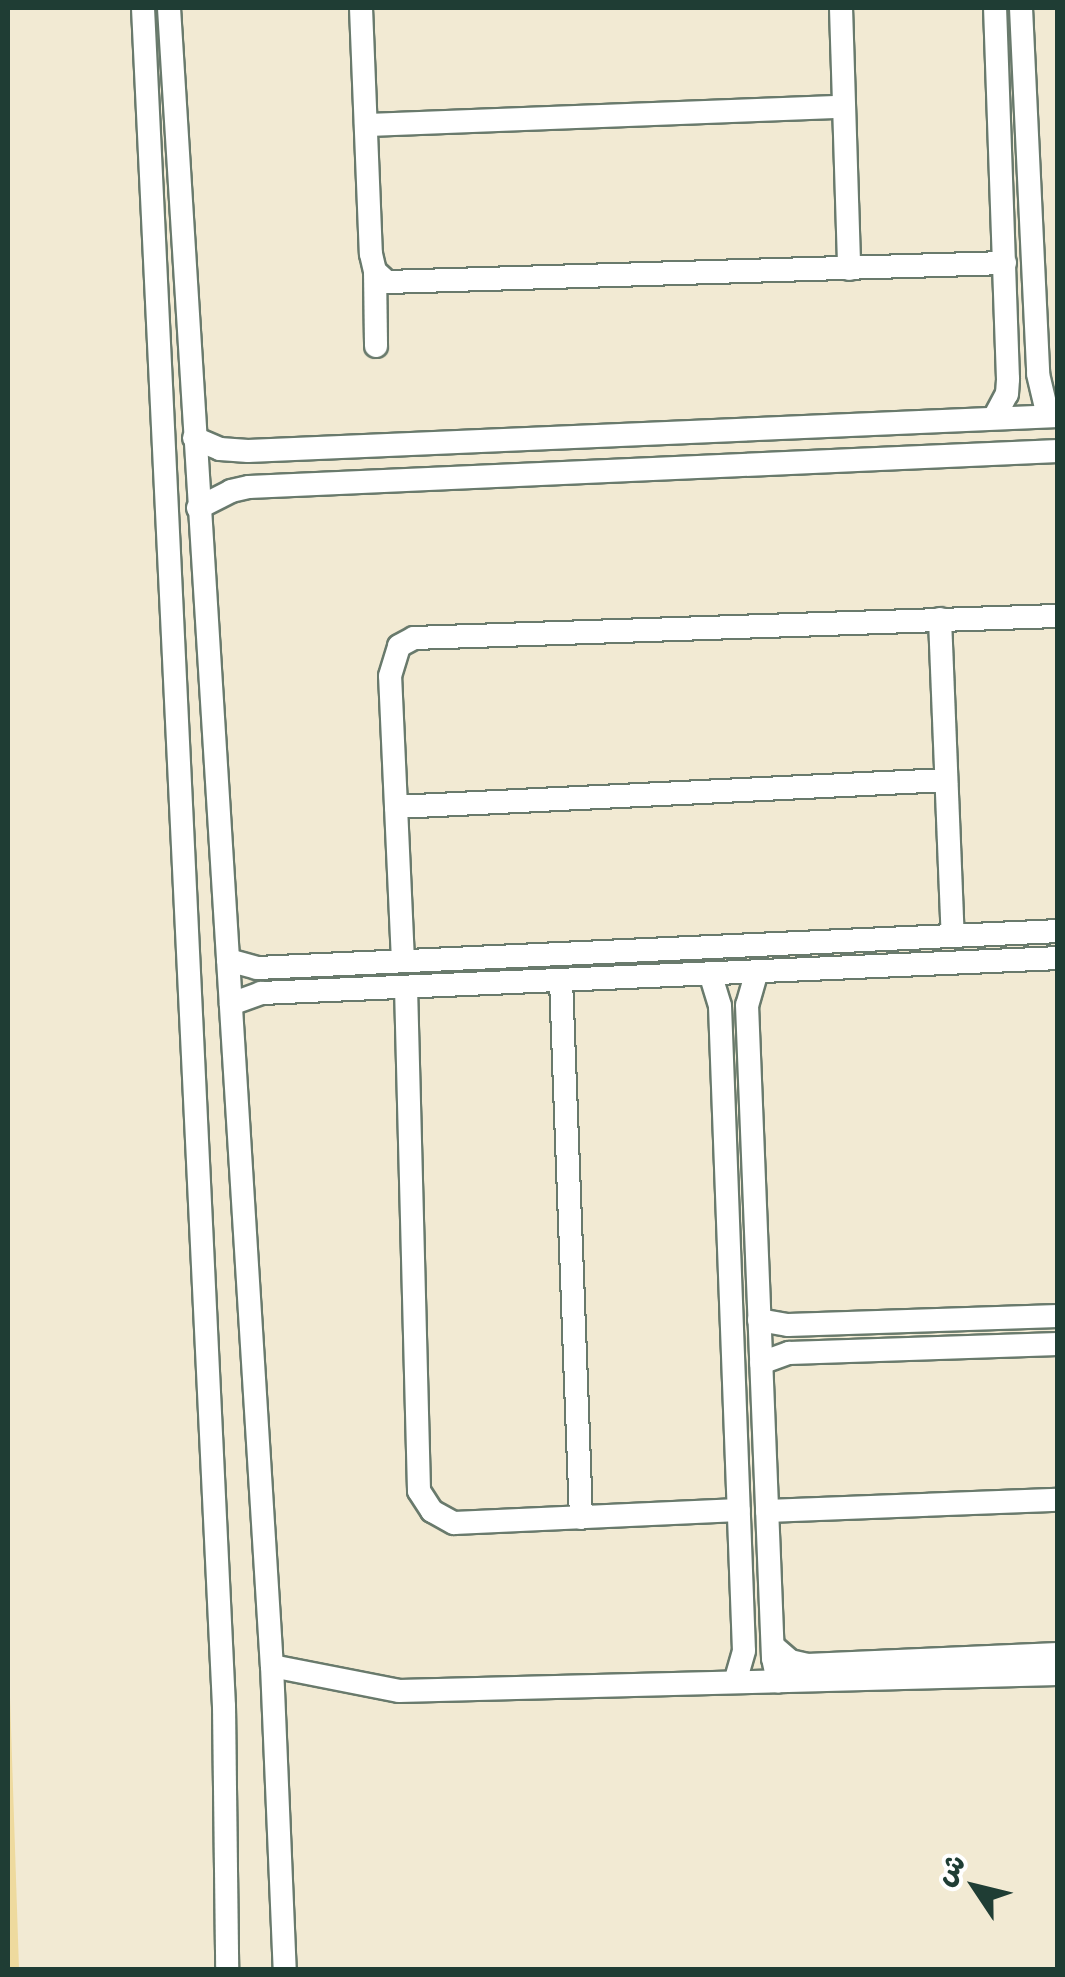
<!DOCTYPE html>
<html>
<head>
<meta charset="utf-8">
<style>
  body { margin:0 }
  #map { position:relative; width:1065px; height:1977px; overflow:hidden; background:#f2ead3; font-family:Caveat,"Playpen Sans Arabic",sans-serif }
  div>[style] { position:absolute }
  [style*='--x'] { left:calc(var(--x)*1px); top:calc(var(--y)*1px); width:calc(var(--w)*1px); rotate:calc(var(--a)*1deg) }
  .sand>* { inset:0; background:#eeda9e }
  .roads { filter:drop-shadow(2px 0 #697a6c) drop-shadow(-2px 0 #697a6c) drop-shadow(0 2px #697a6c) drop-shadow(0 -2px #697a6c) }
  .minor>* { height:22px; margin:-11px; padding:0 11px; transform-origin:11px; border-radius:11px; background:#fff }
  span { translate:-50% -50%; white-space:nowrap; text-align:center; line-height:1.15; -webkit-text-stroke:8px #fff; paint-order:stroke }
  .frame { position:absolute; inset:0; border:10px solid #1f3d34; pointer-events:none }
  .north { position:absolute; left:925px; top:1837px; width:100px; height:100px; -webkit-text-stroke:8px #fff; paint-order:stroke; rotate:305deg; font-size:28px; font-weight:700; line-height:40px; text-align:center; color:#1f3d34 }
  .north::after { content:''; display:block; margin:auto; width:35px; height:45px; background:#1f3d34; clip-path:polygon(50% 0,100% 100%,50% 72%,0 100%) }
</style>
</head>
<body>
<div id="map">
  <div class="sand">
    <div style="clip-path:polygon(8px 1637px,19px 1969px,19px 1970px,8px 1969px)"></div>
  </div>
  <div class="roads">
    <div class="minor">
      <div style="--x:143;--y:8;--w:1700;--a:87.27"></div>
      <div style="--x:224;--y:1706;--w:264;--a:89.3"></div>
      <div style="--x:169;--y:8;--w:1661;--a:86.45"></div>
      <div style="--x:272;--y:1666;--w:304;--a:87.6"></div>
      <div style="--x:361;--y:8;--w:246;--a:87.7"></div>
      <div style="--x:371;--y:254;--w:17;--a:77"></div>
      <div style="--x:375;--y:271;--w:16;--a:43"></div>
      <div style="--x:387;--y:282;--w:618;--a:-1.76"></div>
      <div style="--x:841;--y:8;--w:261;--a:88.2"></div>
      <div style="--x:1021;--y:8;--w:366;--a:87.3"></div>
      <div style="--x:1038;--y:374;--w:43;--a:76.6"></div>
      <div style="--x:366;--y:125;--w:478;--a:-2.2"></div>
      <div style="--x:375;--y:271;--w:75;--a:89.2"></div>
      <div style="--x:994;--y:418;--w:27;--a:-62"></div>
      <div style="--x:1007;--y:394;--w:15;--a:-86"></div>
      <div style="--x:1008;--y:379;--w:371;--a:-92"></div>
      <div style="--x:194;--y:438;--w:28;--a:23"></div>
      <div style="--x:220;--y:449;--w:28;--a:4"></div>
      <div style="--x:248;--y:451;--w:811;--a:-2.47"></div>
      <div style="--x:198;--y:508;--w:37;--a:-27"></div>
      <div style="--x:231;--y:491;--w:18;--a:-13"></div>
      <div style="--x:249;--y:487;--w:810;--a:-2.55"></div>
      <div style="--x:940;--y:619;--w:317;--a:87.7"></div>
      <div style="--x:396;--y:807;--w:551;--a:-2.81"></div>
      <div style="--x:228;--y:960;--w:30;--a:15"></div>
      <div style="--x:257;--y:968;--w:802;--a:-2.64"></div>
      <div style="--x:403;--y:961;--w:285;--a:-92.6"></div>
      <div style="--x:390;--y:676;--w:31;--a:-73"></div>
      <div style="--x:399;--y:646;--w:17;--a:-28"></div>
      <div style="--x:414;--y:638;--w:644;--a:-1.96"></div>
      <div style="--x:757;--y:971;--w:35;--a:106"></div>
      <div style="--x:747;--y:1005;--w:654;--a:87.72"></div>
      <div style="--x:773;--y:1658;--w:24;--a:78"></div>
      <div style="--x:710;--y:973;--w:34;--a:73"></div>
      <div style="--x:720;--y:1006;--w:645;--a:87.87"></div>
      <div style="--x:744;--y:1651;--w:32;--a:106"></div>
      <div style="--x:561;--y:980;--w:538;--a:87.87"></div>
      <div style="--x:406;--y:987;--w:504;--a:88.52"></div>
      <div style="--x:419;--y:1491;--w:24;--a:57"></div>
      <div style="--x:432;--y:1511;--w:25;--a:29"></div>
      <div style="--x:454;--y:1523;--w:285;--a:-2.6"></div>
      <div style="--x:231;--y:1004;--w:32;--a:-20"></div>
      <div style="--x:261;--y:993;--w:798;--a:-2.51"></div>
      <div style="--x:759;--y:1320;--w:29;--a:10"></div>
      <div style="--x:788;--y:1325;--w:270;--a:-1.9"></div>
      <div style="--x:761;--y:1363;--w:30;--a:-20"></div>
      <div style="--x:789;--y:1353;--w:269;--a:-1.9"></div>
      <div style="--x:767;--y:1511;--w:291;--a:-2.2"></div>
      <div style="--x:773;--y:1646;--w:23;--a:41"></div>
      <div style="--x:790;--y:1661;--w:17;--a:13"></div>
      <div style="--x:807;--y:1665;--w:251;--a:-2.5"></div>
      <div style="--x:272;--y:1666;--w:129;--a:11.1"></div>
      <div style="--x:399;--y:1691;--w:659;--a:-1.48"></div>
    </div>
  </div>
  <div class="frame"></div>
  <div class="north">ش</div>
</div>
</body>
</html>
